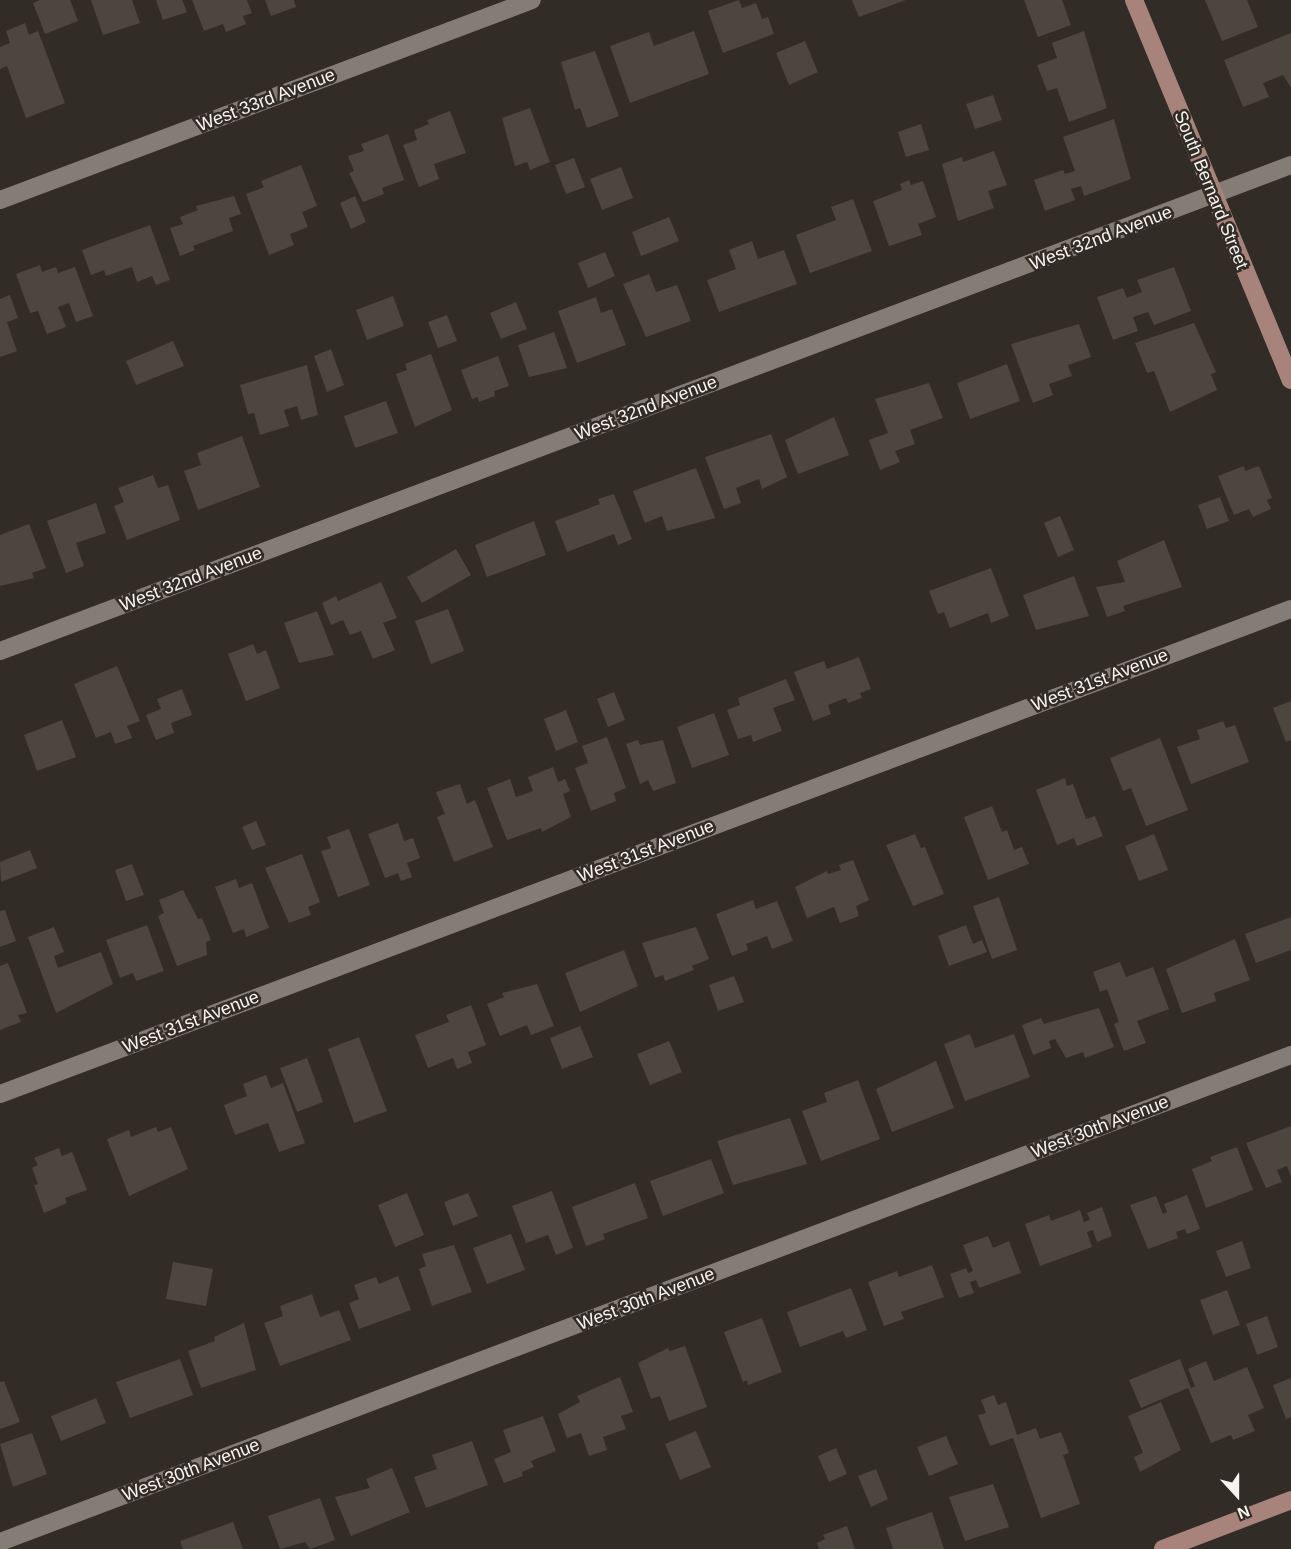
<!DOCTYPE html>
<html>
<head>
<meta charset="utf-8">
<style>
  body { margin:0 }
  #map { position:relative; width:1291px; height:1549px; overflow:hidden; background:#322c26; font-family:Arial,sans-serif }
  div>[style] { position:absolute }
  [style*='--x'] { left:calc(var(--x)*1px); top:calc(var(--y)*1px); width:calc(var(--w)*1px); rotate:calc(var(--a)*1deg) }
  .building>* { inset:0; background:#4c463f }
  .street>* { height:18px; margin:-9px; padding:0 9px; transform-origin:9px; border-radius:9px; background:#847d76 }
  .secondary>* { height:18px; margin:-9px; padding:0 9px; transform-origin:9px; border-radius:9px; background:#a8837c }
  span { translate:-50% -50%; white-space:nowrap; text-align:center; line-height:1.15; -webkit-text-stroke:5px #322c26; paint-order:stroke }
  .street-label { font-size:18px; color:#f7f3ef }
  .north { position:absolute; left:1207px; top:1465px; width:60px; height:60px; -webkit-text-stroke:4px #322c26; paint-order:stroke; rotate:159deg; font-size:16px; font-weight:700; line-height:24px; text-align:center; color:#f7f3ef }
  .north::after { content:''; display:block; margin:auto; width:21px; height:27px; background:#f7f3ef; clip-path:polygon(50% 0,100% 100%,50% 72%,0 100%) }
</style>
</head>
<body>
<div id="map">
  <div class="building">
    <div style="clip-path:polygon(40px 0,70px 0,78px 21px,45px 34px,33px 3px)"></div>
    <div style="clip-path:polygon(91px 0,132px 0,140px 23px,103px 35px)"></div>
    <div style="clip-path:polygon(156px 0,182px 0,187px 12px,163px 20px)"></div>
    <div style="clip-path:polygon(192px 0,247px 0,252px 13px,243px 16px,246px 24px,226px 32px,223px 24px,204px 31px)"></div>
    <div style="clip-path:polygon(265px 0,294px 0,296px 7px,271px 16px)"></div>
    <div style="clip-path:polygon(739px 0,742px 8px,756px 3px,762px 19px,768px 17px,774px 34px,723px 53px,708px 11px)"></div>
    <div style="clip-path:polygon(852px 0,906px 0,859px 17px)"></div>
    <div style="clip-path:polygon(1024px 0,1062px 0,1071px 25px,1038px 37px)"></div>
    <div style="clip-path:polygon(1205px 0,1247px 0,1258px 27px,1222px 41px)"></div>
    <div style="clip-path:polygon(25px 23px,29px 35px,38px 31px,65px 103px,26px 118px,7px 66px,0 69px,0 47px,10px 43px,6px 31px)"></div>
    <div style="clip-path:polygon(694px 31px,709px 74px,630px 103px,610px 46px,649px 32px,654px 46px)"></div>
    <div style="clip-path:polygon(1084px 31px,1107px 108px,1069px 122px,1057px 88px,1047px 91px,1037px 65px,1057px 58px,1052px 43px)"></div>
    <div style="clip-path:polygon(1291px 33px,1291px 88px,1283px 75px,1263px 83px,1269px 97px,1243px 107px,1224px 60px)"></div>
    <div style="clip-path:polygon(805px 41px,818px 72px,789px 85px,776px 53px)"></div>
    <div style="clip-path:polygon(595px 51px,619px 116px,587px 128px,580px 108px,575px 110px,561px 62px)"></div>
    <div style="clip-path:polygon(993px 95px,1002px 120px,975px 129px,966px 104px)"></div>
    <div style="clip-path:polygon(530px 108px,550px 162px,530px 170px,527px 162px,515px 166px,502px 118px)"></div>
    <div style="clip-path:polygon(450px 111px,466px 153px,434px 164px,439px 179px,419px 187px,403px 145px,417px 140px,414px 130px,429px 124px,427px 120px)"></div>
    <div style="clip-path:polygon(1114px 119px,1131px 179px,1084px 196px,1081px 186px,1071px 189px,1075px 200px,1045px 211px,1034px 180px,1063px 170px,1065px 174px,1075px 171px,1063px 137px)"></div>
    <div style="clip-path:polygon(921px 124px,929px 150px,906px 157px,898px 132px)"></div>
    <div style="clip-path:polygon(388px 134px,404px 180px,382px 188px,384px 194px,363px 202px,349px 173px,354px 171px,348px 156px,364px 151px,361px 144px)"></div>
    <div style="clip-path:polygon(994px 151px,1007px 185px,988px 191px,994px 208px,958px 221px,942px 164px,962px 157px,963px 162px)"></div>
    <div style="clip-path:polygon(574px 158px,585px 187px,566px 194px,555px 165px)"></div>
    <div style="clip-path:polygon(301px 165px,317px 206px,302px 212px,308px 227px,290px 234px,294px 245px,269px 255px,246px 194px,264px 187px,261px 181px)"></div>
    <div style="clip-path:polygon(621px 167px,633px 198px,602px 210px,590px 179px)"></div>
    <div style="clip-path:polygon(909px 180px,911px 185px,923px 181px,936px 217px,918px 224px,922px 235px,889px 246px,873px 201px,902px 190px,900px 184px)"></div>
    <div style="clip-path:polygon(234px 196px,241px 214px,229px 218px,233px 231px,193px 246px,195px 250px,180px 256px,170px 228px,183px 224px,180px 217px,198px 210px,196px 206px)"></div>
    <div style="clip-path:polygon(355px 196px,366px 222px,351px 229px,340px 203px)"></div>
    <div style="clip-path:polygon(853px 199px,872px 251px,810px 273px,796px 235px,836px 220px,831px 207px)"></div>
    <div style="clip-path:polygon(669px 217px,679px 241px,641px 256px,632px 232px)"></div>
    <div style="clip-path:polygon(150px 225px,170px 280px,156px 285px,152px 276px,137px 282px,132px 267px,106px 276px,104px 270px,91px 275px,82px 250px)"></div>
    <div style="clip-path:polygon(752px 241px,758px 259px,784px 250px,797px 284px,719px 312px,707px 280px,736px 269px,729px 250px)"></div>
    <div style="clip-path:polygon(605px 252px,615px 276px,588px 288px,578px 263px)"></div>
    <div style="clip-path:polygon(40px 265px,42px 272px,56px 267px,58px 273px,75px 267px,93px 316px,76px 322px,69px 303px,58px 307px,66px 327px,47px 334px,38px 311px,30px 313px,16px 274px)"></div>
    <div style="clip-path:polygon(1174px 267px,1191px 311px,1154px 325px,1148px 312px,1133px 317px,1138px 331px,1113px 340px,1097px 297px,1123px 288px,1127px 298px,1142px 292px,1137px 280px)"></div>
    <div style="clip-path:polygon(649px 274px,656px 292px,677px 285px,691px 321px,646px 337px,623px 284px)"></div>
    <div style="clip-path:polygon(10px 295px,18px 318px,7px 322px,17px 351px,0 357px,0 299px)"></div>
    <div style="clip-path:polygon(393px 296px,404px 326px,367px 340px,356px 310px)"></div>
    <div style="clip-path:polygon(596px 297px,601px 313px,612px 309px,626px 345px,577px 363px,558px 311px)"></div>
    <div style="clip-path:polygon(516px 302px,527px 329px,501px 339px,490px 313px)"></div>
    <div style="clip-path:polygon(447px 315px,457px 341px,438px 348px,428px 322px)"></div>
    <div style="clip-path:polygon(1194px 323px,1216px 372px,1211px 374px,1217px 390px,1170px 412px,1154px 371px,1147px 373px,1135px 343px)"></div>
    <div style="clip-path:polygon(1079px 324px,1091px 357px,1068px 365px,1072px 376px,1049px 384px,1053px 395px,1033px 403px,1011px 344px)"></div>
    <div style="clip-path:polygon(554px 332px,567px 368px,529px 377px,518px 345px)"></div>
    <div style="clip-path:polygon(173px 341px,184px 366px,136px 385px,126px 361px)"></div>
    <div style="clip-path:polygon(331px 349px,344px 385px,327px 392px,314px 356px)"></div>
    <div style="clip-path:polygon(431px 354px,452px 410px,415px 427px,396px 374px,407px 370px,405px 364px)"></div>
    <div style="clip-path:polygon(498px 356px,509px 386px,494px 391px,495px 396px,479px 402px,478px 397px,472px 399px,461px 370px)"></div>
    <div style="clip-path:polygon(1007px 364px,1020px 401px,970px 419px,957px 383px)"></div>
    <div style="clip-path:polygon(307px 365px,318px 415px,301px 420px,297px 406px,284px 410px,289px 426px,260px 435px,254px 413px,248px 414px,240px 385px)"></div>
    <div style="clip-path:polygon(929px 383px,943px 418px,910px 430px,915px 444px,895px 451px,900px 462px,880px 470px,869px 440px,888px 433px,875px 399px)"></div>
    <div style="clip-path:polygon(386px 401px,398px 433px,355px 448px,344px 416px)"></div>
    <div style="clip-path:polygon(834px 417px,849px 455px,798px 474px,785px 440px)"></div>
    <div style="clip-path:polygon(771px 434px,787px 477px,762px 489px,759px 479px,736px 488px,741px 503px,724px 509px,705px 457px)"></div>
    <div style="clip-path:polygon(242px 436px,260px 487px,198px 510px,184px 471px,201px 465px,197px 453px)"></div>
    <div style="clip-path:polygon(1244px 466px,1245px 471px,1259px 466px,1272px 498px,1267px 500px,1271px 509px,1253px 517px,1249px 509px,1234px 515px,1218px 476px)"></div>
    <div style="clip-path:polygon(696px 468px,715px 518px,667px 531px,662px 516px,645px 523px,633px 491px)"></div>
    <div style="clip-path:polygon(153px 475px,158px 488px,168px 485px,180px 520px,127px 540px,114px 506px,124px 502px,118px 488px)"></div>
    <div style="clip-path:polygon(614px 494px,632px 539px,618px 545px,614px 534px,567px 552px,555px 521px,600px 504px,598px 499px)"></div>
    <div style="clip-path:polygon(1220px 497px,1229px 521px,1207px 529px,1198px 505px)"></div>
    <div style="clip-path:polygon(96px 503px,106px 533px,76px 543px,84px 566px,66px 573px,47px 521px)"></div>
    <div style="clip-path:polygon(1060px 516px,1074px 550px,1058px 557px,1044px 523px)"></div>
    <div style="clip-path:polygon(534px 521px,546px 555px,487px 577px,475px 545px)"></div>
    <div style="clip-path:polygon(29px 524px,46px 568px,32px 573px,34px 578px,0 586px,0 535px)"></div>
    <div style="clip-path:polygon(1164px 540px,1182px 587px,1123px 606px,1125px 611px,1107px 617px,1096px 587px,1125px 582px,1117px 561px)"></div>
    <div style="clip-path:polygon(456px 549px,471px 575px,422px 603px,407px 577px)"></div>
    <div style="clip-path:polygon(991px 568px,1009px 616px,991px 623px,988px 613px,950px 628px,944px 612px,938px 614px,929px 591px)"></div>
    <div style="clip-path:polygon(1074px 576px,1089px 616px,1036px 630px,1023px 595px)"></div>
    <div style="clip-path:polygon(381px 582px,397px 618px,383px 623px,395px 650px,373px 659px,361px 631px,350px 635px,343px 620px,331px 625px,322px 603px,336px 596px,338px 601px)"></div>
    <div style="clip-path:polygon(448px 609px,464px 651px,431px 664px,415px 621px)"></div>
    <div style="clip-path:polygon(317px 611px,334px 655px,299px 663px,284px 623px)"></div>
    <div style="clip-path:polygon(253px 644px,257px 654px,266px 650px,280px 688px,246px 701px,228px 654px)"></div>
    <div style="clip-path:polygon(859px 657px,871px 689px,860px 693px,862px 698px,848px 703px,846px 698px,828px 705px,831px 714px,813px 721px,794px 672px,824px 661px,827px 669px)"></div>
    <div style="clip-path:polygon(117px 666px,140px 721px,127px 726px,132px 738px,115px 744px,111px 732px,96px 738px,74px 684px)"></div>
    <div style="clip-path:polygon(786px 679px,795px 700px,773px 708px,782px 731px,753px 742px,751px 735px,738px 739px,727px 710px,740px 705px,738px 698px)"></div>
    <div style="clip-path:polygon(182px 689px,192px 715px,171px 723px,174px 733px,156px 740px,146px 715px,161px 709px,157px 699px)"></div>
    <div style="clip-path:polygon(614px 692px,625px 720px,608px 727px,597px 699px)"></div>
    <div style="clip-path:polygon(1291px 701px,1291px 740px,1286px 742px,1273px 708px)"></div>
    <div style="clip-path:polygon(566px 710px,578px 742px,556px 751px,544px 719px)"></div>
    <div style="clip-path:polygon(714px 713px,729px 755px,692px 768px,677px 727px)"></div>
    <div style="clip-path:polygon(62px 720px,76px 757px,37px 771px,24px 735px)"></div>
    <div style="clip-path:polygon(1223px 721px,1226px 728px,1235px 725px,1249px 762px,1191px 784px,1177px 747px,1200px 739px,1197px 730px)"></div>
    <div style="clip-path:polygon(607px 737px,626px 788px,614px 793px,616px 801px,591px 811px,575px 768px,588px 763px,582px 746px)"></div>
    <div style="clip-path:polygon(1160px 738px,1188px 810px,1146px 826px,1131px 788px,1123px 791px,1110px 758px)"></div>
    <div style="clip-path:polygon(638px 740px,640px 745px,663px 740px,676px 783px,653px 791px,648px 780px,640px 784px,626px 744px)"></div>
    <div style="clip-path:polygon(553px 767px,558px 782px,565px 779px,570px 791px,563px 794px,571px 817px,542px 832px,541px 828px,507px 840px,487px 788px,510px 779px,516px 797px,533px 791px,528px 777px)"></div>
    <div style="clip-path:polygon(1065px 778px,1067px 786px,1073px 784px,1086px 819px,1095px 816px,1103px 836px,1077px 846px,1074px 838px,1057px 845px,1036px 790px)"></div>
    <div style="clip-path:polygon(460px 784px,467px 804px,475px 800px,493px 847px,454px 862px,437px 817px,445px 814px,436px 792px)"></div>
    <div style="clip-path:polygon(992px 806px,1002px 832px,1007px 830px,1014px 850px,1022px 847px,1029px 864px,988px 880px,964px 817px)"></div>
    <div style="clip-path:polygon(256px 821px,266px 845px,252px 850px,242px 827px)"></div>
    <div style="clip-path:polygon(398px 823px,404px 841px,413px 838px,420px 858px,407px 863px,412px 877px,401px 881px,398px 873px,385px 878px,368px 834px)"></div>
    <div style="clip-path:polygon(349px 829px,370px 885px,338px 897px,321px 851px,331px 848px,327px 837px)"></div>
    <div style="clip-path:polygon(915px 834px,921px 848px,925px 847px,944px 894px,913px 906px,886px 845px)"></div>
    <div style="clip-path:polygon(1154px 834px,1168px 870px,1139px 881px,1125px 846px)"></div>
    <div style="clip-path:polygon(30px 850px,37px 868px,1px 882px,0 862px)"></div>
    <div style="clip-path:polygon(302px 854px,320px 902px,308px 907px,311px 915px,289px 923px,265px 868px)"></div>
    <div style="clip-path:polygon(853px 860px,869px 900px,856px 906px,859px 916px,840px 923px,834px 907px,807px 918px,795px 887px,827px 871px,828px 874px,841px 870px,839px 865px)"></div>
    <div style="clip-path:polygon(132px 864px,144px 895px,126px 901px,115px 870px)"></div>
    <div style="clip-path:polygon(236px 879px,239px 888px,252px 883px,269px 928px,246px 937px,244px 929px,233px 933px,215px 887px)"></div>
    <div style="clip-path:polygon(183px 890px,198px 919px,202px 918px,211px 940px,206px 942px,207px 955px,177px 966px,158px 916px,164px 913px,159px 900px)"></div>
    <div style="clip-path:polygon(999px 897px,1017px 950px,992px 959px,973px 906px)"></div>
    <div style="clip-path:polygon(753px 900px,756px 909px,777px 901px,793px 941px,772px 949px,767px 936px,746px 944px,748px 950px,732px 956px,716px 914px)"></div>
    <div style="clip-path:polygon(5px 910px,16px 941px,0 947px,0 911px)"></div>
    <div style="clip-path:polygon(1291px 917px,1291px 950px,1256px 963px,1245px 934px)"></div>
    <div style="clip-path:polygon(147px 925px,164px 971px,136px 981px,133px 973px,120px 978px,106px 940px)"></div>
    <div style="clip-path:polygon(966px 925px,973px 944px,982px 940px,987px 952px,949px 966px,938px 936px)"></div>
    <div style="clip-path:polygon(54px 927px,64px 952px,54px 956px,58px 968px,101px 952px,113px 984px,56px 1013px,28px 937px)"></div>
    <div style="clip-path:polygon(696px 927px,709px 959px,692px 966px,694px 970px,665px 981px,663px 975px,655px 978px,642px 943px)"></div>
    <div style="clip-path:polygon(1235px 939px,1250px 980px,1214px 993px,1216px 1001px,1182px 1013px,1166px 969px)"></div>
    <div style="clip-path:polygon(624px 950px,638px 986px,580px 1012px,565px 973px)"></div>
    <div style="clip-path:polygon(1120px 962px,1126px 977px,1153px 967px,1169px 1009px,1137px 1021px,1146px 1043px,1124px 1051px,1114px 1024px,1119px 1022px,1107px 989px,1100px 992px,1093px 972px)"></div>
    <div style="clip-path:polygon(8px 963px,27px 1013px,18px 1015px,21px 1022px,0 1030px,0 966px)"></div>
    <div style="clip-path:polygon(734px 976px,744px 1002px,718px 1011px,709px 985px)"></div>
    <div style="clip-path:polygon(537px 984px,554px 1026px,531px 1035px,527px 1025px,500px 1036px,487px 1004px,504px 997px,502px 993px)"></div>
    <div style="clip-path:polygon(471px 1005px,486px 1045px,468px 1052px,472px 1063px,457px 1069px,453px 1058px,428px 1068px,415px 1035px,449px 1022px,446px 1015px)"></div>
    <div style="clip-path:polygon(1099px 1008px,1114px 1047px,1085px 1058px,1083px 1052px,1066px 1058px,1055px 1039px,1049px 1041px,1051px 1048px,1033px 1055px,1022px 1025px,1041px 1018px,1044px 1024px)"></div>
    <div style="clip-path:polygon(580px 1026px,593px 1057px,562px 1069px,550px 1038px)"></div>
    <div style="clip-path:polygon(970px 1034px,975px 1048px,1014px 1034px,1030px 1077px,965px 1101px,944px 1044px)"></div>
    <div style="clip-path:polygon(359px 1037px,387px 1111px,354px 1123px,328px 1049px)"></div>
    <div style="clip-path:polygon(669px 1041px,682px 1072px,650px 1085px,637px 1054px)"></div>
    <div style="clip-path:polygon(307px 1058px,323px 1102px,297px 1112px,280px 1068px)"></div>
    <div style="clip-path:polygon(936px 1061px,954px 1108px,892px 1132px,876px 1089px)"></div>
    <div style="clip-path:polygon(266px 1075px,271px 1088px,283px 1083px,305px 1143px,279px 1152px,268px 1123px,235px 1135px,224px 1105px,247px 1096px,243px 1084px)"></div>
    <div style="clip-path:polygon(858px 1080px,880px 1139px,821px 1161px,802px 1111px,827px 1102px,824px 1093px)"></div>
    <div style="clip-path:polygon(790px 1118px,807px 1164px,733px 1185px,717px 1141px)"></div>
    <div style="clip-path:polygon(1291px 1126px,1291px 1177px,1287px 1166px,1277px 1170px,1282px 1182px,1266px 1188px,1246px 1143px)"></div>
    <div style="clip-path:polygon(156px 1127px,158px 1132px,171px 1127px,188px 1169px,129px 1196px,107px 1139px,129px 1130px,131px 1137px)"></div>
    <div style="clip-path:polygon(1237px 1147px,1253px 1190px,1206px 1208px,1192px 1169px,1212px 1161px,1210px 1157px)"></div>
    <div style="clip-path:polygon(59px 1148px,62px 1156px,72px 1152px,87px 1190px,65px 1198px,67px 1203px,44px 1213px,34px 1185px,38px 1184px,32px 1168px,38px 1165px,34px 1158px)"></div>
    <div style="clip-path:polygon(711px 1159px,724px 1193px,663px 1216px,650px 1181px)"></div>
    <div style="clip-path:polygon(635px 1183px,648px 1218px,603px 1234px,605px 1239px,586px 1246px,572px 1207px)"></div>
    <div style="clip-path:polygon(552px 1191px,573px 1248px,556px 1255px,548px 1235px,526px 1243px,512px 1206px)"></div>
    <div style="clip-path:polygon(407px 1193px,424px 1235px,395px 1247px,378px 1205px)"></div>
    <div style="clip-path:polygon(468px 1193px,478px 1216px,453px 1226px,444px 1202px)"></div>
    <div style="clip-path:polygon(1187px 1195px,1200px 1229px,1187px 1234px,1185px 1229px,1176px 1232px,1178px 1238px,1148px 1249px,1130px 1205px,1156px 1196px,1163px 1214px,1167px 1212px,1164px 1204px)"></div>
    <div style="clip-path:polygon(1102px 1207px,1112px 1236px,1097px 1242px,1093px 1230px,1087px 1232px,1092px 1247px,1040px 1266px,1025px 1224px,1049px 1215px,1051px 1221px,1080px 1210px,1084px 1222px,1090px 1220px,1087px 1213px)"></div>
    <div style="clip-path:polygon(511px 1234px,525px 1270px,487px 1284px,473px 1248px)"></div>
    <div style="clip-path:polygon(988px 1236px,993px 1248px,1009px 1241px,1021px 1273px,979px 1288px,976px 1280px,970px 1282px,974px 1293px,959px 1298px,950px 1274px,966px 1268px,968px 1273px,973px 1271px,963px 1245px)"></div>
    <div style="clip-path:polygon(1242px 1241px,1251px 1268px,1226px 1277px,1216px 1251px)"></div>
    <div style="clip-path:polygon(454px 1245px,472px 1292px,432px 1306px,419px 1269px,426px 1266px,422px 1254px)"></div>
    <div style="clip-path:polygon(173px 1262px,213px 1269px,206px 1306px,166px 1299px)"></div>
    <div style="clip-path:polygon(932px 1265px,944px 1297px,901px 1312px,904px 1319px,884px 1326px,868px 1282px,897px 1271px,899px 1277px)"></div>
    <div style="clip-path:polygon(398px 1276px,411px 1310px,359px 1329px,349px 1303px,359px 1299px,354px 1285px,376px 1277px,379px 1284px)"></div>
    <div style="clip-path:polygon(851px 1288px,867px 1330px,846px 1338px,843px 1331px,800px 1347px,787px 1312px)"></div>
    <div style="clip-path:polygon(1227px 1290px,1240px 1325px,1213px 1335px,1200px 1300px)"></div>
    <div style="clip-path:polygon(312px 1294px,320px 1317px,339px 1310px,351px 1340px,280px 1366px,264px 1323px,283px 1316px,280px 1306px)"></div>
    <div style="clip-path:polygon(1267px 1316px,1278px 1347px,1257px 1355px,1246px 1324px)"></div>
    <div style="clip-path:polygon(762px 1318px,782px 1372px,748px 1385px,747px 1380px,743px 1382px,724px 1332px)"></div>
    <div style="clip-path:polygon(244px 1323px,256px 1370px,201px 1388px,188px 1351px,215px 1341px,214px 1337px)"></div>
    <div style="clip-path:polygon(685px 1346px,707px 1407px,669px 1421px,660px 1396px,651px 1399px,638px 1363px,668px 1348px,670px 1351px)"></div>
    <div style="clip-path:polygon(180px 1359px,193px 1395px,130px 1418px,116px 1382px)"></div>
    <div style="clip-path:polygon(1180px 1359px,1191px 1388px,1195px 1386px,1188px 1369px,1206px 1361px,1214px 1381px,1247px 1367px,1264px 1408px,1248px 1415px,1255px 1431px,1233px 1440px,1231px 1435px,1211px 1443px,1188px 1388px,1141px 1408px,1129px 1380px)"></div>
    <div style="clip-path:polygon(620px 1377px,633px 1412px,621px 1416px,626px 1429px,603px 1437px,607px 1450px,589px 1456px,581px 1433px,567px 1438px,558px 1414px,580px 1402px,577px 1396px)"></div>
    <div style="clip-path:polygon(1291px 1378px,1291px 1417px,1286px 1419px,1273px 1385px)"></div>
    <div style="clip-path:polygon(4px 1381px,20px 1422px,0 1429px,0 1382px)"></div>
    <div style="clip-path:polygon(994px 1395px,998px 1405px,1006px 1402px,1017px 1435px,1036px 1428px,1040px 1439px,1061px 1432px,1069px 1453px,1063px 1455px,1080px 1504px,1041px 1518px,1013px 1438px,990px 1446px,978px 1415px,986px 1413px,981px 1400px)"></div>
    <div style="clip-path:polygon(96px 1398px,106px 1423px,61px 1441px,51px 1416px)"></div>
    <div style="clip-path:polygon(1161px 1402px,1181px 1450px,1140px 1472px,1134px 1457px,1143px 1453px,1128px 1416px)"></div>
    <div style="clip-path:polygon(543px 1416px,556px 1451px,531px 1461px,534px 1467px,522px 1472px,523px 1476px,504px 1483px,494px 1459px,511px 1452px,503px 1430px)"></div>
    <div style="clip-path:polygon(696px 1431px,711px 1467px,680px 1480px,665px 1444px)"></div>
    <div style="clip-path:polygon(32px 1433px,47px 1474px,13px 1487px,0 1444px)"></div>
    <div style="clip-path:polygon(946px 1436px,958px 1464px,929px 1476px,917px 1447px)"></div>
    <div style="clip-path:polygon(472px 1441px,488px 1485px,426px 1508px,414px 1477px,437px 1469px,432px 1455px)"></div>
    <div style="clip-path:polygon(836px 1448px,847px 1474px,829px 1482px,818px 1456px)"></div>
    <div style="clip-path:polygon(392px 1468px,410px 1512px,351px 1536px,335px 1497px,370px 1488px,366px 1479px)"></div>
    <div style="clip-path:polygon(876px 1469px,888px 1499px,871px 1507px,858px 1476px)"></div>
    <div style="clip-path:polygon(993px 1484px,1009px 1527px,965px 1541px,949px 1497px)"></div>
    <div style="clip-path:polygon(320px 1498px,335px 1540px,310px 1549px,305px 1542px,280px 1549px,268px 1516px)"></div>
    <div style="clip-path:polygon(932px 1512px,944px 1549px,893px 1549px,886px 1528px)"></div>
    <div style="clip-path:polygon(233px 1522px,243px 1549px,183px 1549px,180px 1541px)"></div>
    <div style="clip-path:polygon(847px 1526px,855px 1549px,819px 1549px,817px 1543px,825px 1539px,823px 1535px)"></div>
  </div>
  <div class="street">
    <div style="--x:0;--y:200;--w:568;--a:-20.6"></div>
    <div style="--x:0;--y:651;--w:1379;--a:-20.63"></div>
    <div style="--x:0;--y:1094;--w:1379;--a:-20.59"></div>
    <div style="--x:0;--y:1542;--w:1380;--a:-20.67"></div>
  </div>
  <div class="secondary">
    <div style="--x:1134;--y:0;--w:411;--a:67.6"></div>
    <div style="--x:1163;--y:1549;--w:137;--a:-20.9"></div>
  </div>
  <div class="street-label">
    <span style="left:266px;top:100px;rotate:-21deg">West 33rd Avenue</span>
    <span style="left:1211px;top:190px;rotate:68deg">South Bernard Street</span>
    <span style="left:1101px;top:238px;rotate:-21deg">West 32nd Avenue</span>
    <span style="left:646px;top:408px;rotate:-21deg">West 32nd Avenue</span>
    <span style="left:191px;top:579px;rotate:-21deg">West 32nd Avenue</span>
    <span style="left:1100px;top:680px;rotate:-21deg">West 31st Avenue</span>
    <span style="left:646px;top:851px;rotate:-21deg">West 31st Avenue</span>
    <span style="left:191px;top:1022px;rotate:-21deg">West 31st Avenue</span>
    <span style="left:1100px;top:1127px;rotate:-21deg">West 30th Avenue</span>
    <span style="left:646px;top:1299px;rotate:-21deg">West 30th Avenue</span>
    <span style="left:191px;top:1470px;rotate:-21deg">West 30th Avenue</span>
  </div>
  <div class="north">N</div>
</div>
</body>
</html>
